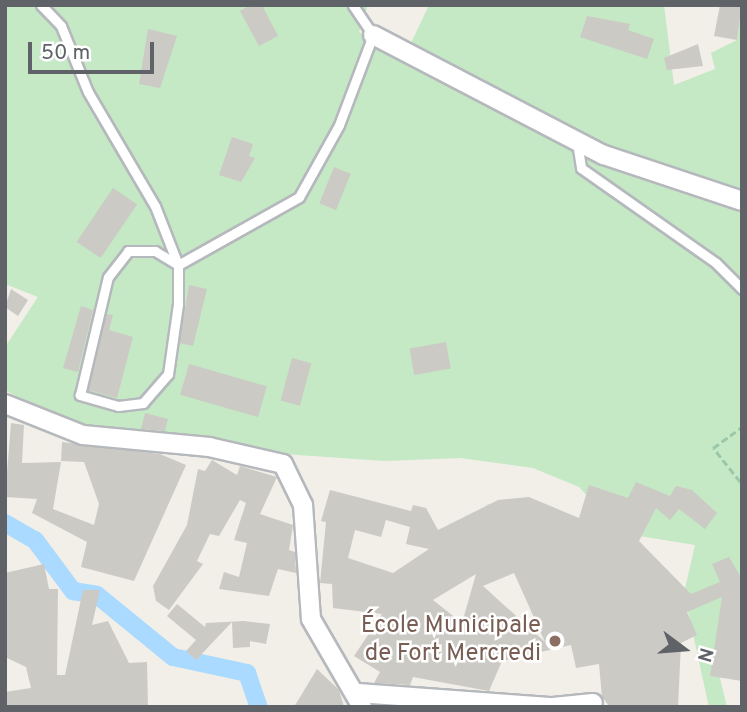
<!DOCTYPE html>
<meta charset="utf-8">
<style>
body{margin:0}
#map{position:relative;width:747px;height:712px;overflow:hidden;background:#f1efe8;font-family:Overpass,sans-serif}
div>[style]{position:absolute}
.green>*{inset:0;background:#c5e8c5}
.canal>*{height:18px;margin:-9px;padding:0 9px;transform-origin:9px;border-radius:9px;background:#aadaff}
.building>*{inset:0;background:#cccac5;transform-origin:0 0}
.path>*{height:2.5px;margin-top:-1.25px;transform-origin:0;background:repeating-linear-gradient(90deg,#9cc7a9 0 7px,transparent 0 10.5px)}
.roads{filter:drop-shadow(2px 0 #b5b8bc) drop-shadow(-2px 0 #b5b8bc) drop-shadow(0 2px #b5b8bc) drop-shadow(0 -2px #b5b8bc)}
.lane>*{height:9px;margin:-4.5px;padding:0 4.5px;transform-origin:4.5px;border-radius:4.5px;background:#fff}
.street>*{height:18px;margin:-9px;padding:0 9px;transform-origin:9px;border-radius:9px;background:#fff}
.dots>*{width:19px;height:19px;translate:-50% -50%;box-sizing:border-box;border:4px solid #fff;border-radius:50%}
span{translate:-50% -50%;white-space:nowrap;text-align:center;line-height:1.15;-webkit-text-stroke:5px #fff;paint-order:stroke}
.education-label{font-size:24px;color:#785e54}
.right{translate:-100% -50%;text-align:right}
.frame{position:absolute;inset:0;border:7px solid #5f6368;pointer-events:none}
.north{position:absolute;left:649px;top:614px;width:70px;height:70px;-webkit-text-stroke:5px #fff;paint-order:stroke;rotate:106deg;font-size:19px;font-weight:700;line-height:28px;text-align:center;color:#5f6368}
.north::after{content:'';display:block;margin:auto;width:24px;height:32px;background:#5f6368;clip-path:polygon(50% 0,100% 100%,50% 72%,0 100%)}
.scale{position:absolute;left:28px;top:42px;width:126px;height:32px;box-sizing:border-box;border:4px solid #5f6368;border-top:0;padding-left:9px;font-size:21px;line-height:24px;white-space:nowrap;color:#5f6368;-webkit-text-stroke:5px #fff;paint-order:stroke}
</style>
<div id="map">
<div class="green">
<i style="clip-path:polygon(5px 5px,368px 5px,359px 32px,403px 60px,429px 5px,664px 5px,674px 85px,715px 69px,711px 53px,737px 40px,742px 5px,742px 582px,719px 674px,727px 707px,709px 707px,684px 593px,695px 545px,621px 533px,579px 487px,533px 468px,460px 458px,385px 461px,269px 453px,230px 441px,176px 441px,62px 421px,5px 390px,5px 347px,38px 297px,5px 284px)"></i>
</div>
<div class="canal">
<i style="left:5px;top:523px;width:34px;rotate:30deg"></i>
<i style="left:35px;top:540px;width:64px;rotate:53.3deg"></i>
<i style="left:73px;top:591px;width:24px;rotate:9deg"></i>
<i style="left:97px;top:595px;width:98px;rotate:39.2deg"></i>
<i style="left:173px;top:657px;width:76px;rotate:12.2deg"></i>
<i style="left:247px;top:673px;width:36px;rotate:71deg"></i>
</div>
<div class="building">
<i style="clip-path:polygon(251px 5px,262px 5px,278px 36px,259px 46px,240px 11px)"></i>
<i style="clip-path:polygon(720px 5px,742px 5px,737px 40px,714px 36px)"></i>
<i style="clip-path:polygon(587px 16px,630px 24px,628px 30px,654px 39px,647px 59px,580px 37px)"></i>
<i style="clip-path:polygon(148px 29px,177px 36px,160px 88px,139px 84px)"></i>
<i style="clip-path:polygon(698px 44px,703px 66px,667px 70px,664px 58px)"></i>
<i style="clip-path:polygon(232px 137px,253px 144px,249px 156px,255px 158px,241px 182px,219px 175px)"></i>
<i style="left:334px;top:167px;width:18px;height:39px;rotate:22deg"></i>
<i style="left:113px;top:188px;width:29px;height:65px;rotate:34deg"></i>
<i style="clip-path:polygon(189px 285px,207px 289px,193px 346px,179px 343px)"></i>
<i style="clip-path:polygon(11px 289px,28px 300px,18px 316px,5px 307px)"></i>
<i style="clip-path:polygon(81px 306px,93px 310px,78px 372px,63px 368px)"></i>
<i style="clip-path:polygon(106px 314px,113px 315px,109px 330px,133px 337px,117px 398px,88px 390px)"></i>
<i style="left:446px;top:342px;width:27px;height:37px;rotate:80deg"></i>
<i style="left:292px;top:358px;width:20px;height:44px;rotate:15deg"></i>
<i style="left:189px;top:364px;width:81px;height:32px;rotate:16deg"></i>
<i style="clip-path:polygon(145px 413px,168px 419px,165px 431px,141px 429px)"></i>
<i style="clip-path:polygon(11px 423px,24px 425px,22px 463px,61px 462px,53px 509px,94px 525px,99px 504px,84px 462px,61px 461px,62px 442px,160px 454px,186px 465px,134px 581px,81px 567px,87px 542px,32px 513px,37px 499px,5px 497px)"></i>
<i style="clip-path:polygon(212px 460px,237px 475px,240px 466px,277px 477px,260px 514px,293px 525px,289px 550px,295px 552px,296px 573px,278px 569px,269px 596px,219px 589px,224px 572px,239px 577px,247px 543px,234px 540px,246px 503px,240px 500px,219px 536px,210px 534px,197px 561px,203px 564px,169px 610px,156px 601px,153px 586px,187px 525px,198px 469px,205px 471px)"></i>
<i style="clip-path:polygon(evenodd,636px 482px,670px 496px,676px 486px,692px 490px,717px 513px,705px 529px,679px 509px,670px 520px,656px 508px,639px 541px,691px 594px,720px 582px,712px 564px,729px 557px,742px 579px,742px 681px,710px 676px,722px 597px,687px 612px,697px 635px,681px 643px,678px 707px,610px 707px,602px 697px,599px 664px,576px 668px,571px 645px,502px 661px,489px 691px,413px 677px,410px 685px,374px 683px,380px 672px,354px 656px,382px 614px,333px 608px,332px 584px,320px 583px,326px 522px,321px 521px,330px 490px,411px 511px,413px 505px,426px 508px,438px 530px,498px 500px,529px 497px,579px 518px,589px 485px,628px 498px,636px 482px,386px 520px,410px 527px,406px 544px,429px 549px,393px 573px,348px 558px,355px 530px,381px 537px,386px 520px,636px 482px,514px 573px,545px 642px,483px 586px,514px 573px,636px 482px,476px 574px,462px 623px,433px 600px,476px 574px)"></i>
<i style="clip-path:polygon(44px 564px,49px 589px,58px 589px,57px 675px,65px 675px,83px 590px,100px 590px,92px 625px,108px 621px,129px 663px,147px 662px,148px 707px,5px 707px,5px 692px,31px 688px,26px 667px,5px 657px,5px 573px)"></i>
<i style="clip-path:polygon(177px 604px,205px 627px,206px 623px,244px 621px,270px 624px,266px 644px,250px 641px,250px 647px,233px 648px,232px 622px,196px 660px,186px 651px,196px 640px,167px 616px)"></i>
<i style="clip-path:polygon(317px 669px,339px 690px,344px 707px,294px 707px)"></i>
</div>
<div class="path">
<i style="left:740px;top:482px;width:43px;rotate:-128.5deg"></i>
<i style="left:713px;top:448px;width:36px;rotate:-36deg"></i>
</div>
<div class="roads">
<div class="lane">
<i style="left:41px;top:5px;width:29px;rotate:46deg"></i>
<i style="left:61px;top:26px;width:71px;rotate:67.8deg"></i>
<i style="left:88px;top:92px;width:132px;rotate:59.6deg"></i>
<i style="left:155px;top:206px;width:63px;rotate:68.7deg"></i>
<i style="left:178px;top:265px;width:139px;rotate:-29.3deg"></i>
<i style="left:299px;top:197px;width:82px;rotate:-60.9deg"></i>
<i style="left:339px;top:125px;width:96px;rotate:-69.3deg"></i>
<i style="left:373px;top:35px;width:36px;rotate:-124deg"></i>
<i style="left:577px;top:142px;width:26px;rotate:81deg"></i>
<i style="left:581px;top:168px;width:165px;rotate:35.1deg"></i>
<i style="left:716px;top:263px;width:37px;rotate:45deg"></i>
<i style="left:128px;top:251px;width:27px"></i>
<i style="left:155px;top:251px;width:27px;rotate:31deg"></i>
<i style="left:178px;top:265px;width:39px;rotate:90deg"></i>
<i style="left:178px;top:304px;width:71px;rotate:98.1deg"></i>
<i style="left:168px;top:374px;width:38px;rotate:131deg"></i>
<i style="left:143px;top:403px;width:25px;rotate:173deg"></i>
<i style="left:118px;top:406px;width:40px;rotate:-164deg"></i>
<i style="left:80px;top:395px;width:121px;rotate:-76.7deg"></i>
<i style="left:108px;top:277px;width:33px;rotate:-52deg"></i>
</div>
<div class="street">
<i style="left:373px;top:35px;width:260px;rotate:27.5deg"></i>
<i style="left:604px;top:155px;width:145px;rotate:18.4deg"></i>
<i style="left:5px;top:404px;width:84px;rotate:21.7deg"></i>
<i style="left:83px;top:435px;width:127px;rotate:5.4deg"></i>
<i style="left:209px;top:447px;width:76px;rotate:12.9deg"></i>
<i style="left:283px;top:464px;width:46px;rotate:64deg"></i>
<i style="left:303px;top:505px;width:114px;rotate:86deg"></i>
<i style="left:311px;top:619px;width:102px;rotate:59.9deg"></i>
<i style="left:358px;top:693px;width:192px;rotate:4.2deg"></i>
<i style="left:553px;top:707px;width:40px;rotate:-5.7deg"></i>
</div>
</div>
<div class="dots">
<i style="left:555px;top:641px;background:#8d6e63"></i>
</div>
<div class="education-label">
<span class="right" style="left:541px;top:641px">École Municipale<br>de Fort Mercredi</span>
</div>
<div class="frame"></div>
<div class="north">N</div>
<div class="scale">50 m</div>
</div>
